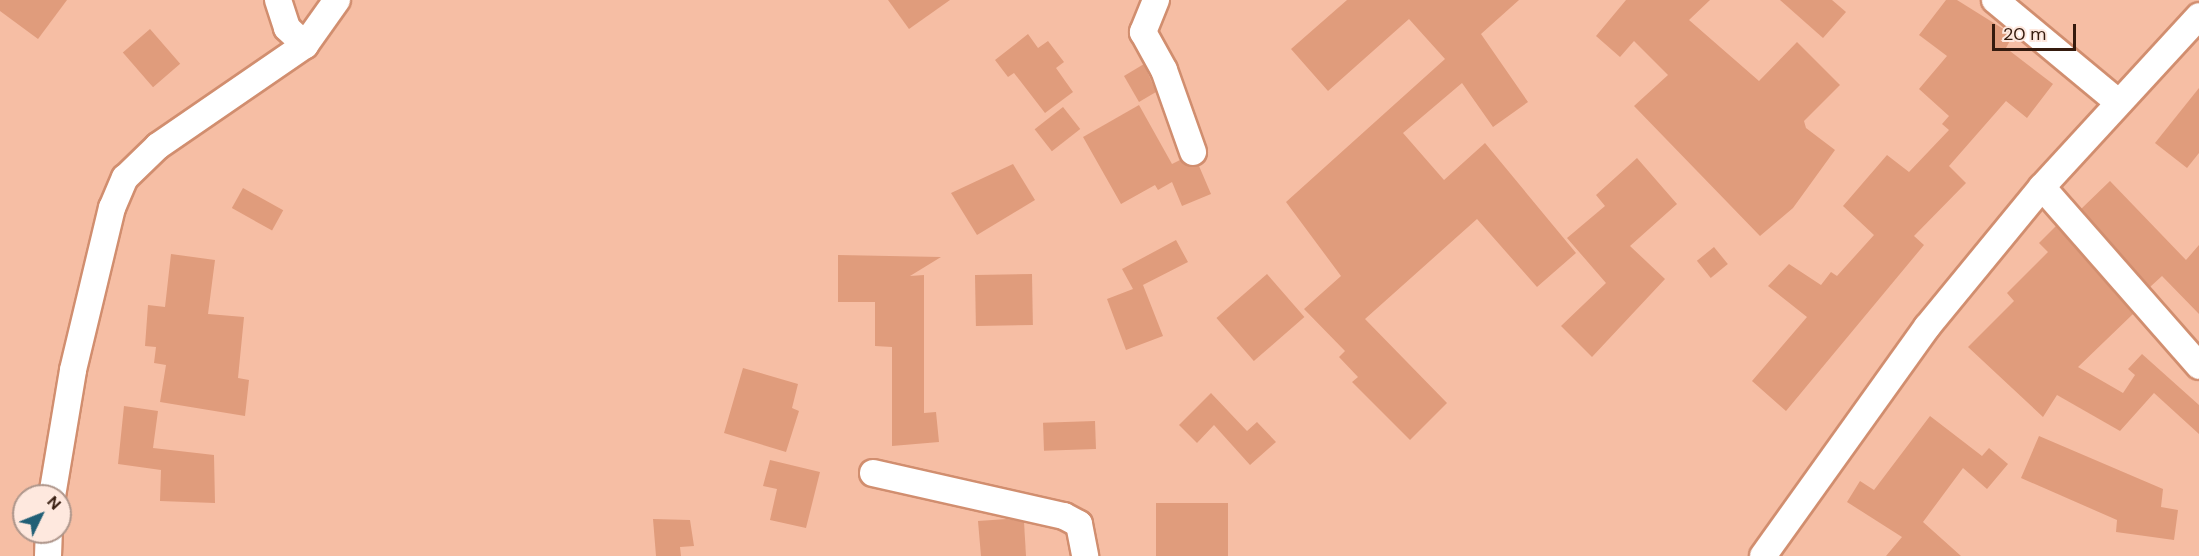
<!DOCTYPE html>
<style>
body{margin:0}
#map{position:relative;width:2199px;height:556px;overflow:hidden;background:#f6bea4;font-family:"DM Sans",sans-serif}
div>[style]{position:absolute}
.building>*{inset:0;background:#e09c7c;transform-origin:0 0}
.roads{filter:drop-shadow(2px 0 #d18e6f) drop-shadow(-2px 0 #d18e6f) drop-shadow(0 2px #d18e6f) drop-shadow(0 -2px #d18e6f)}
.street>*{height:26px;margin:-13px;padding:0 13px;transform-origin:13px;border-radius:13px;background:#fff}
span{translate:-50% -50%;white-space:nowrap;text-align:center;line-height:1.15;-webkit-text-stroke:5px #fee8de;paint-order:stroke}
.north{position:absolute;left:12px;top:484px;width:60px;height:60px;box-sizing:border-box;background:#fee8de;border:2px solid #ae968b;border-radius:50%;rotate:47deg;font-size:16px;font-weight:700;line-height:24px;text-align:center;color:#351b0e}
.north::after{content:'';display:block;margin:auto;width:21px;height:27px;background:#215f76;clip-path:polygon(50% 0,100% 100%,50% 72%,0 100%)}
.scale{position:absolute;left:1992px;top:24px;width:84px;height:27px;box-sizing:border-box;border:3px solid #351b0e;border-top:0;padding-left:8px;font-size:18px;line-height:21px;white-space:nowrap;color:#351b0e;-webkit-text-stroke:4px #fee8de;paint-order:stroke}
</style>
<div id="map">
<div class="building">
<i style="clip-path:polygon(0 0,67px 0,38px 39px,0 11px)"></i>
<i style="clip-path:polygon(888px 0,950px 0,909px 29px)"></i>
<i style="clip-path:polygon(1347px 0,1519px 0,1481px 34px,1528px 102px,1493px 127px,1462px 83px,1403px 133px,1444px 180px,1485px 143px,1576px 253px,1537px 287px,1477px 219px,1365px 319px,1447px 403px,1410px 440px,1352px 382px,1358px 377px,1339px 357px,1345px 351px,1304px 309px,1341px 276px,1286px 202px,1445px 59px,1409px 19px,1328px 91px,1291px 49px)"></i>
<i style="clip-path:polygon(1626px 0,1710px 0,1689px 20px,1759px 81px,1797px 42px,1840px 85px,1804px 121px,1806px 128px,1835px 150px,1793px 208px,1760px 236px,1634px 106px,1668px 75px,1634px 41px,1620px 57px,1596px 36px)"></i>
<i style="clip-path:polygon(1780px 0,1832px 0,1846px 12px,1823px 38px)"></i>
<i style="clip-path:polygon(1946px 0,1957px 0,2013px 35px,2006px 48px,2053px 84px,2027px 118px,2006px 101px,1949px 166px,1966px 183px,1914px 236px,1924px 245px,1786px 411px,1752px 381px,1807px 317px,1768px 286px,1789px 264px,1821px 285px,1831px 272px,1837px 276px,1874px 235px,1843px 206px,1887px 155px,1909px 172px,1949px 130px,1942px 124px,1949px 116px,1919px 89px,1947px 56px,1919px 35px)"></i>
<i style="left:150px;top:29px;width:46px;height:36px;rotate:49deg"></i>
<i style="clip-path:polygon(1028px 34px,1038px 48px,1048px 41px,1064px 62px,1056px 68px,1073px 92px,1045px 113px,1014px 73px,1008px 77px,995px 60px)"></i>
<i style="clip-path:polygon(1144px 64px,1156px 92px,1139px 102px,1124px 76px)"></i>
<i style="clip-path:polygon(2199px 88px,2199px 153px,2187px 168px,2155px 143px)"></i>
<i style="clip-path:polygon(1139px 105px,1172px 164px,1180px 160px,1199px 166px,1211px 194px,1182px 206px,1172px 182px,1158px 190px,1155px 185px,1121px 204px,1083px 137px)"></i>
<i style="left:1063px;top:107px;width:28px;height:36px;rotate:52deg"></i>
<i style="clip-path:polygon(1637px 158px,1677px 204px,1630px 246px,1665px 279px,1592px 357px,1561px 326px,1606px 283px,1567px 238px,1605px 206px,1596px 195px)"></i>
<i style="clip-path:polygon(1013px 164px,1035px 200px,977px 235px,951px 193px)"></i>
<i style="clip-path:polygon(2110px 181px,2186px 260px,2199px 245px,2199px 314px,2162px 276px,2150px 287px,2081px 209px)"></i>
<i style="left:243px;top:188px;width:46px;height:23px;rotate:29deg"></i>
<i style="clip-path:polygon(2056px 226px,2133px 314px,2078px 367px,2123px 393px,2135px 375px,2128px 369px,2142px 354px,2199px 405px,2199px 434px,2154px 393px,2120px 431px,2057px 395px,2043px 417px,1968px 347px,2014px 301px,2007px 293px,2048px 252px,2039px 243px)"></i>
<i style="clip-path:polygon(1176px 240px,1188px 262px,1139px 287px,1143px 285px,1163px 336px,1126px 350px,1107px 299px,1133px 289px,1122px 269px)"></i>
<i style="left:1714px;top:247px;width:22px;height:22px;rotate:51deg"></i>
<i style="clip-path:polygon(171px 254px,215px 260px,208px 314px,244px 317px,238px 378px,249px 380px,245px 416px,160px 402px,166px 365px,154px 363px,156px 347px,145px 346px,148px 305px,165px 307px)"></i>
<i style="clip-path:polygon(838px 255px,941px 257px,910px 276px,924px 275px,924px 413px,936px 412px,939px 442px,892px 446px,892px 347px,875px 346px,875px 302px,838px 302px)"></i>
<i style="left:1032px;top:274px;width:51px;height:57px;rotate:89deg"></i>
<i style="left:1267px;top:274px;width:57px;height:67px;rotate:49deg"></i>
<i style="clip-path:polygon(743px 368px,798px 384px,792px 408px,799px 411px,786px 452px,724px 433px)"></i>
<i style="clip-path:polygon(1211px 393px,1247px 431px,1257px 422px,1276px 442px,1250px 465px,1214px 425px,1197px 443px,1179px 425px)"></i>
<i style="clip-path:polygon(124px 406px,158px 411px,153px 448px,214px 455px,215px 503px,160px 501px,161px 470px,118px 464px)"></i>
<i style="clip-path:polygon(1930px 416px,1982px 456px,1989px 448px,2008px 464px,1987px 489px,1963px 468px,1923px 522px,1961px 556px,1886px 556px,1902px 537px,1847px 502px,1860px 481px,1874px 490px)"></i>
<i style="left:1095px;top:421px;width:28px;height:52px;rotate:88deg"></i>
<i style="clip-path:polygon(2039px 436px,2163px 489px,2161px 507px,2178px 510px,2174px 540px,2116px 532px,2117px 520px,2021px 478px)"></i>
<i style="clip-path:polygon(770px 460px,820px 472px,806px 528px,770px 520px,777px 489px,763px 486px)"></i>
<i style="left:1156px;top:503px;width:72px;height:53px"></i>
<i style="clip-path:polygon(653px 519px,690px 520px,694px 546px,680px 547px,681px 556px,656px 556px)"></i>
<i style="clip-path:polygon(1007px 519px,1024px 522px,1026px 556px,981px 556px,978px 521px)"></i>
</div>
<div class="roads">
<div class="street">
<i style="left:278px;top:0;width:29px;rotate:72deg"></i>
<i style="left:287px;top:28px;width:25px;rotate:43deg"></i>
<i style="left:1156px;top:0;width:35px;rotate:112deg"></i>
<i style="left:1143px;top:32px;width:43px;rotate:61.1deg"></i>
<i style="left:1164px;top:70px;width:87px;rotate:70.5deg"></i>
<i style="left:1995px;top:0;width:160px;rotate:39.7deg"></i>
<i style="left:2042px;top:187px;width:238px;rotate:48.7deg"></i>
<i style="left:873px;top:473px;width:196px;rotate:12.7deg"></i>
<i style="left:1064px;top:516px;width:17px;rotate:28deg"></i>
<i style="left:1079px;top:524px;width:33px;rotate:79deg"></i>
<i style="left:52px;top:496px;width:128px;rotate:-80.5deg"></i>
<i style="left:73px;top:370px;width:167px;rotate:-76.5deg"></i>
<i style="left:112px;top:208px;width:33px;rotate:-67deg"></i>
<i style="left:125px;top:178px;width:46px;rotate:-44.1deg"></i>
<i style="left:158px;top:146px;width:178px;rotate:-34.5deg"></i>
<i style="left:305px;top:45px;width:55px;rotate:-54.6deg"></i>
<i style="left:48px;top:556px;width:24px;rotate:-88deg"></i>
<i style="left:1763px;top:556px;width:282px;rotate:-54.4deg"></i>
<i style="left:1927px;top:327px;width:181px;rotate:-50.6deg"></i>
<i style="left:2042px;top:187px;width:232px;rotate:-47.4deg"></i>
</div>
</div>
<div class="north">N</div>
<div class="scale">20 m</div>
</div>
